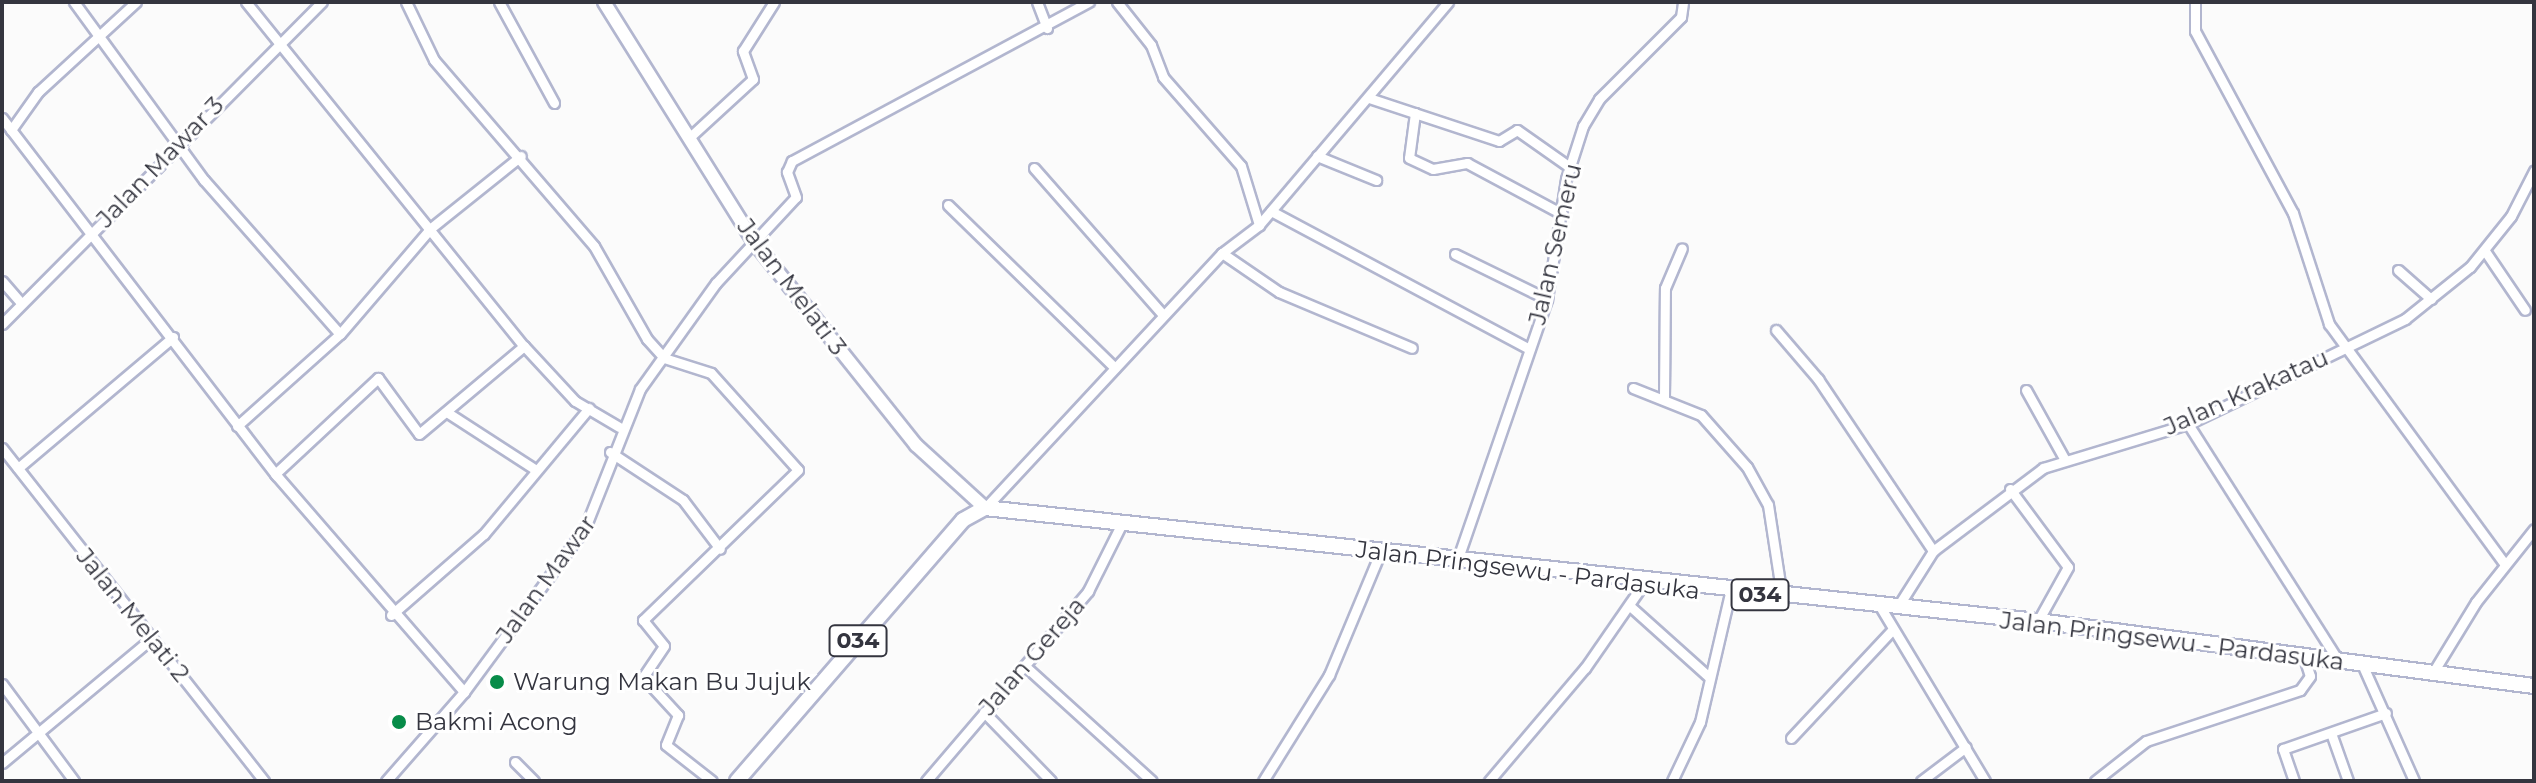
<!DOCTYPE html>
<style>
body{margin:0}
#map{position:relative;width:2536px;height:783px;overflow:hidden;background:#fbfbfb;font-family:Montserrat,sans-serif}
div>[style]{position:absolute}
.roads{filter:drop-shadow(2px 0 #b2b6cf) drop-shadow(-2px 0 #b2b6cf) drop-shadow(0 2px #b2b6cf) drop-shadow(0 -2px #b2b6cf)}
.minor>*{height:9px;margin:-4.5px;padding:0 4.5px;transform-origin:4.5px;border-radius:4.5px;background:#fff}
.tertiary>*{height:12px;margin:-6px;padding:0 6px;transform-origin:6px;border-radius:6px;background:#fff}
.primary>*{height:14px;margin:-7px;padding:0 7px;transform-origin:7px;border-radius:7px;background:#fff}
.dots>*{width:22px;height:22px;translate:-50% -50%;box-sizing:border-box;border:4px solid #fff;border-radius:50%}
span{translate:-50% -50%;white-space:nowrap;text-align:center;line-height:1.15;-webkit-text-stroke:6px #fff;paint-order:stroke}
.shield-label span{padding:2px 6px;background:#fff;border:2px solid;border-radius:6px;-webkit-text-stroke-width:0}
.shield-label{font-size:22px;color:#34353f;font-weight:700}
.street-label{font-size:24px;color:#34353f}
.poi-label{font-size:24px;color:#34353f}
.left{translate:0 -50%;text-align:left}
.frame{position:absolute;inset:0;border:4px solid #34353f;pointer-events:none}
</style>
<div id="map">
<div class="roads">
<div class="minor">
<i style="left:74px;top:2px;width:220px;rotate:53.9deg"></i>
<i style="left:204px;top:180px;width:205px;rotate:48.6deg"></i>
<i style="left:246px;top:2px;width:442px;rotate:51.1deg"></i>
<i style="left:524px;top:346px;width:75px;rotate:47.2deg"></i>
<i style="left:575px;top:401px;width:51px;rotate:30.6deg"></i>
<i style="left:406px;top:2px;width:64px;rotate:64.2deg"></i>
<i style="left:434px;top:60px;width:245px;rotate:49.3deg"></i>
<i style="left:594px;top:246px;width:107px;rotate:60.3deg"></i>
<i style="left:647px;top:339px;width:25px;rotate:48deg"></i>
<i style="left:664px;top:358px;width:49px;rotate:17.7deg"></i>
<i style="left:711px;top:373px;width:130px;rotate:48.1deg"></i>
<i style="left:798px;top:470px;width:216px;rotate:135.9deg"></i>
<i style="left:643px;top:620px;width:33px;rotate:51deg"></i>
<i style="left:664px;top:646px;width:37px;rotate:124deg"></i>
<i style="left:643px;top:677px;width:52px;rotate:47.4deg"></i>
<i style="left:678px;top:715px;width:32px;rotate:112deg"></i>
<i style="left:666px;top:745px;width:58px;rotate:38deg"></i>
<i style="left:499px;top:2px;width:115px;rotate:61.4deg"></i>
<i style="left:1037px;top:2px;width:28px;rotate:69deg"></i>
<i style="left:1117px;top:2px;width:55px;rotate:51.7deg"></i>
<i style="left:1151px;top:45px;width:34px;rotate:69deg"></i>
<i style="left:1163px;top:77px;width:118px;rotate:48.8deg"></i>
<i style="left:1241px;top:166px;width:62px;rotate:73deg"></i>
<i style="left:2195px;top:2px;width:29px;rotate:90deg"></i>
<i style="left:2195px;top:31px;width:207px;rotate:61.7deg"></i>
<i style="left:2293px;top:213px;width:117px;rotate:72deg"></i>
<i style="left:2329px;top:324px;width:296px;rotate:53.8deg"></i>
<i style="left:1369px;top:98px;width:137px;rotate:18.3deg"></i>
<i style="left:1499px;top:141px;width:21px;rotate:-31deg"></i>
<i style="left:1517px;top:130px;width:66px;rotate:35.1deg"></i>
<i style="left:1415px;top:113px;width:45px;rotate:97.6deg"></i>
<i style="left:1409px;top:158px;width:26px;rotate:25deg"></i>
<i style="left:1433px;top:169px;width:35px;rotate:-10deg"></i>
<i style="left:1467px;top:163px;width:108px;rotate:28.2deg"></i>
<i style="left:2px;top:118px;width:451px;rotate:52.5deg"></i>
<i style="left:277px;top:476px;width:286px;rotate:49.1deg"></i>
<i style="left:11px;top:130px;width:47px;rotate:-54.6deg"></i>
<i style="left:38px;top:92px;width:133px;rotate:-42.6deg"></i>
<i style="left:691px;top:136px;width:84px;rotate:-42.6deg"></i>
<i style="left:753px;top:79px;width:30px;rotate:-110deg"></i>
<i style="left:743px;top:51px;width:58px;rotate:-57.7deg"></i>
<i style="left:1317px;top:156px;width:64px;rotate:22.1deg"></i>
<i style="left:1034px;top:168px;width:196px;rotate:48.7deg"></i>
<i style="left:948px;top:205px;width:233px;rotate:44.3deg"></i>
<i style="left:1271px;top:211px;width:293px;rotate:28.1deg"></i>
<i style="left:2485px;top:251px;width:71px;rotate:55.9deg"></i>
<i style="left:1222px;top:253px;width:69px;rotate:34.4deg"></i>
<i style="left:1279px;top:292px;width:144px;rotate:22.8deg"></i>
<i style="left:1455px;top:254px;width:102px;rotate:26.1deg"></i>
<i style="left:2398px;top:270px;width:44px;rotate:41.3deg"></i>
<i style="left:2px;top:281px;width:29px;rotate:49deg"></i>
<i style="left:2px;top:324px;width:454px;rotate:-45.2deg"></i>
<i style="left:1776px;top:330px;width:65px;rotate:49.4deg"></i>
<i style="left:1818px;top:379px;width:207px;rotate:56.2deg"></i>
<i style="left:1633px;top:388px;width:73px;rotate:21.7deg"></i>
<i style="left:1701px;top:415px;width:69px;rotate:48.5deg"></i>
<i style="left:1747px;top:467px;width:43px;rotate:61.1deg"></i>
<i style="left:1768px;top:505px;width:93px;rotate:81.3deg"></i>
<i style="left:2026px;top:390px;width:80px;rotate:60.9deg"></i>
<i style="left:1664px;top:397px;width:109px;rotate:-89.5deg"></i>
<i style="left:1665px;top:288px;width:43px;rotate:-67deg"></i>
<i style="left:448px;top:413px;width:105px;rotate:32.9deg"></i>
<i style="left:2188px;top:424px;width:280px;rotate:57.6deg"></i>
<i style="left:237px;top:426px;width:138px;rotate:-41.8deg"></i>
<i style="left:340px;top:334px;width:140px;rotate:-49.4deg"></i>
<i style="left:431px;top:228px;width:115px;rotate:-38.7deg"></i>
<i style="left:2px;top:448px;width:424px;rotate:51.8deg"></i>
<i style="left:610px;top:452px;width:87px;rotate:33.3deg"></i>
<i style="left:683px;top:500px;width:61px;rotate:52.9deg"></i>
<i style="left:18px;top:468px;width:203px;rotate:-40.2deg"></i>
<i style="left:275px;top:474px;width:141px;rotate:-43deg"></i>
<i style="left:378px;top:378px;width:69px;rotate:53.8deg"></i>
<i style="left:419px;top:434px;width:137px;rotate:-40deg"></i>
<i style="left:2010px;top:489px;width:97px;rotate:53.4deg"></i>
<i style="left:2068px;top:567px;width:62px;rotate:119.1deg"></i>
<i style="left:985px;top:508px;width:348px;rotate:-47.1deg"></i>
<i style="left:1222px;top:253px;width:46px;rotate:-37.1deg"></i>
<i style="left:1259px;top:225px;width:292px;rotate:-49.7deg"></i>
<i style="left:1457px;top:561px;width:277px;rotate:-71deg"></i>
<i style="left:1547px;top:299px;width:121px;rotate:-81deg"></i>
<i style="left:1566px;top:179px;width:56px;rotate:-72.2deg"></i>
<i style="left:1583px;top:126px;width:31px;rotate:-59deg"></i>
<i style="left:1599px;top:99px;width:116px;rotate:-45deg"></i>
<i style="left:1681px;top:17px;width:15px;rotate:-82deg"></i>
<i style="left:1631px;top:607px;width:105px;rotate:41.9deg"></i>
<i style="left:1881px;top:608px;width:202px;rotate:59deg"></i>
<i style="left:1897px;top:608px;width:67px;rotate:-57.7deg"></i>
<i style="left:1933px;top:551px;width:138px;rotate:-37deg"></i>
<i style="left:2043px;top:468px;width:152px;rotate:-16.9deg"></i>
<i style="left:2188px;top:424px;width:241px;rotate:-25.8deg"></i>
<i style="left:2405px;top:319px;width:83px;rotate:-38.7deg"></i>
<i style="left:2470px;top:267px;width:65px;rotate:-51.2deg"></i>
<i style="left:2511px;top:216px;width:51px;rotate:-62.9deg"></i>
<i style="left:391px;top:615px;width:123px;rotate:-41.1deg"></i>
<i style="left:484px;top:534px;width:164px;rotate:-50.2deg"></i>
<i style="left:2362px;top:664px;width:128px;rotate:66deg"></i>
<i style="left:1025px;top:666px;width:171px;rotate:42.2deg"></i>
<i style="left:2432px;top:674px;width:84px;rotate:-58.6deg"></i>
<i style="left:2476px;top:602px;width:93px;rotate:-51.5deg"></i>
<i style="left:2px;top:684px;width:121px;rotate:53.4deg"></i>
<i style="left:984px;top:712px;width:96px;rotate:45.8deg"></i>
<i style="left:2331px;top:733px;width:51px;rotate:70.5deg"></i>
<i style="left:1791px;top:738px;width:149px;rotate:-46.9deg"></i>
<i style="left:515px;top:762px;width:27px;rotate:45deg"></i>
<i style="left:2px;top:763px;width:195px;rotate:-39.8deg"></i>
<i style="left:386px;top:781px;width:118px;rotate:-48.8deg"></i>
<i style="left:464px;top:692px;width:204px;rotate:-53.6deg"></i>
<i style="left:585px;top:528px;width:149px;rotate:-68.4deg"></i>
<i style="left:640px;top:389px;width:130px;rotate:-54.4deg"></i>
<i style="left:716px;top:283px;width:117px;rotate:-47.1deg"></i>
<i style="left:796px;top:197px;width:27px;rotate:-110deg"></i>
<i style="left:787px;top:172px;width:12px;rotate:-66deg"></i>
<i style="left:792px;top:161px;width:337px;rotate:-28.2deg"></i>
<i style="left:926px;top:781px;width:250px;rotate:-49.5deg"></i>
<i style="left:1088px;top:591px;width:78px;rotate:-63.4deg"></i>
<i style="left:1263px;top:781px;width:125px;rotate:-58.1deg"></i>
<i style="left:1329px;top:675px;width:132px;rotate:-67.3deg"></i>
<i style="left:1489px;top:781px;width:148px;rotate:-49.7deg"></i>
<i style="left:1585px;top:668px;width:107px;rotate:-55.3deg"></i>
<i style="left:1672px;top:781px;width:65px;rotate:-64.6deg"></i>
<i style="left:1700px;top:722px;width:132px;rotate:-76.9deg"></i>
<i style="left:1921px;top:781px;width:56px;rotate:-37.1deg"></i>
<i style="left:2095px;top:781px;width:65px;rotate:-38.1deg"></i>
<i style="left:2146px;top:741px;width:162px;rotate:-18.3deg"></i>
<i style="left:2300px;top:690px;width:17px;rotate:-54deg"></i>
<i style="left:2310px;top:676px;width:22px;rotate:-108deg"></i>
<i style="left:2294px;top:781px;width:34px;rotate:-109deg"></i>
<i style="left:2283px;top:749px;width:109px;rotate:-19.3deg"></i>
</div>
<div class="tertiary">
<i style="left:604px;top:2px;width:283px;rotate:58deg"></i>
<i style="left:754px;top:242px;width:260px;rotate:51.4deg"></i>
<i style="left:916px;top:445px;width:93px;rotate:42.4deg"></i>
</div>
<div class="primary">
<i style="left:737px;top:781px;width:345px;rotate:-49.1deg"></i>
<i style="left:963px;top:520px;width:25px;rotate:-29deg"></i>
<i style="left:985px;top:508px;width:1059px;rotate:6.13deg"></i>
<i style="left:2038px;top:621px;width:500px;rotate:7.47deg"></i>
</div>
</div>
<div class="dots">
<i style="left:497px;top:682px;background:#088c49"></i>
<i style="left:399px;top:722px;background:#088c49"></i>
</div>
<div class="shield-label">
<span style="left:1760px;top:595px">034</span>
<span style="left:858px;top:641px">034</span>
</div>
<div class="street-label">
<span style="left:160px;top:162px;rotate:-46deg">Jalan Mawar 3</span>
<span style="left:1555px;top:244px;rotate:-77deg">Jalan Semeru</span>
<span style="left:792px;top:287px;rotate:53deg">Jalan Melati 3</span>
<span style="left:2246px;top:392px;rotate:-24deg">Jalan Krakatau</span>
<span style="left:1528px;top:570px;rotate:7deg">Jalan Pringsewu - Pardasuka</span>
<span style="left:546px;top:579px;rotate:-54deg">Jalan Mawar</span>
<span style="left:133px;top:615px;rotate:51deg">Jalan Melati 2</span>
<span style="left:2172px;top:641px;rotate:7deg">Jalan Pringsewu - Pardasuka</span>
<span style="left:1032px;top:656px;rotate:-49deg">Jalan Gereja</span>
</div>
<div class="poi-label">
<span class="left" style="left:513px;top:682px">Warung Makan Bu Jujuk</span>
<span class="left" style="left:415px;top:722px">Bakmi Acong</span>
</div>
<div class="frame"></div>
</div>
